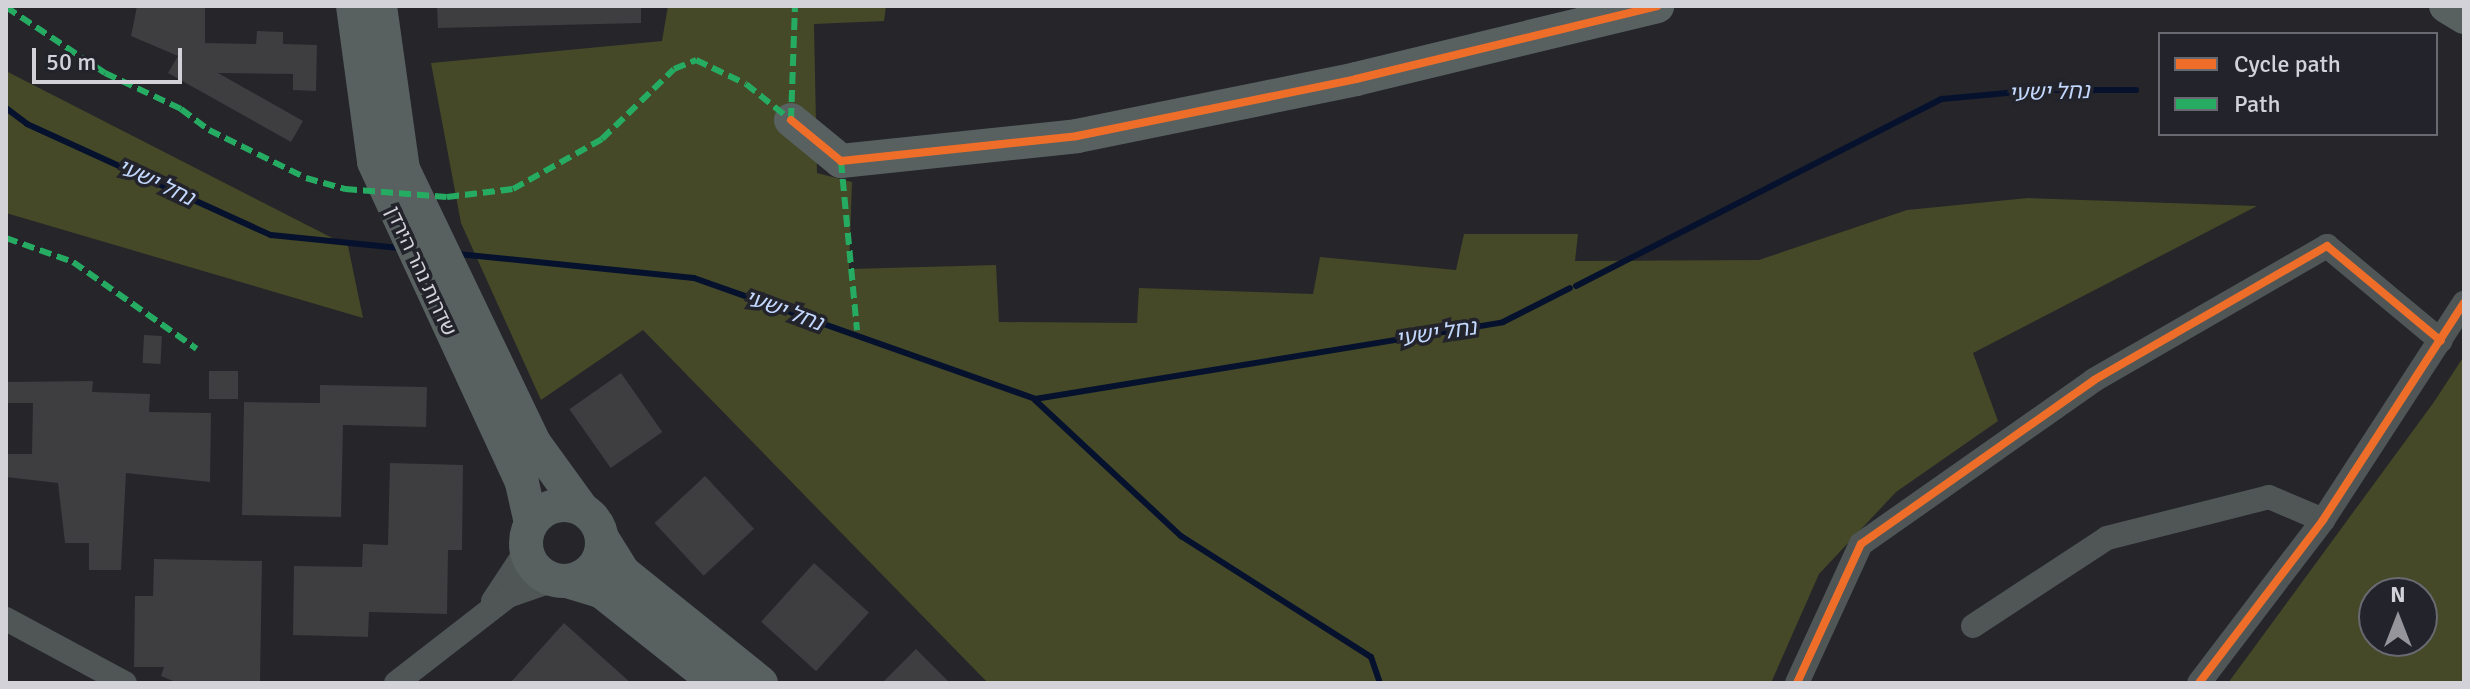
<!DOCTYPE html>
<meta charset="utf-8">
<style>
body{margin:0}
#map{position:relative;width:2470px;height:689px;overflow:hidden;background:#25252a;font-family:Signika,"Noto Sans Hebrew",sans-serif}
div>[style]{position:absolute}
.green>*{inset:0;background:#454927}
.stream>*{height:6px;margin:-3px;padding:0 3px;transform-origin:3px;border-radius:3px;background:#06122d}
.building>*{inset:0;background:#3e3d40;transform-origin:0 0}
.street>*{height:24px;margin:-12px;padding:0 12px;transform-origin:12px;border-radius:12px;background:#4f5655}
.secondary>*{height:34px;margin:-17px;padding:0 17px;transform-origin:17px;border-radius:17px;background:#586160}
.secondary>.ring{margin:-17px;padding:0;box-sizing:content-box;background:none;border:34px solid #586160;border-radius:50%}
.quiet>*{height:6px;margin-top:-3px;transform-origin:0;background:repeating-linear-gradient(90deg,#26ab63 0 12px,transparent 0 18px)}
.cycleway>*{height:8px;margin:-4px;padding:0 4px;transform-origin:4px;border-radius:4px;background:#ee6e29}
span{translate:-50% -50%;white-space:nowrap;text-align:center;line-height:1.15;-webkit-text-stroke:7px #23232c;paint-order:stroke}
.street-label{font-size:20px;color:#d2d2d8}
.water-label{font-size:22px;color:#c3d8fd;font-style:italic}
.frame{position:absolute;inset:0;border:8px solid #d2d2d8;pointer-events:none}
.legend{position:absolute;left:2158px;top:32px;width:280px;height:104px;box-sizing:border-box;background:#23232c;border:2px solid #696971;margin:0;padding:10px 14px;list-style:none;font-size:24px;color:#d2d2d8}
.legend li{display:flex;align-items:center;gap:16px;height:40px}
.legend b{width:40px;border:2px solid #696971}
.north{position:absolute;left:2358px;top:577px;width:80px;height:80px;box-sizing:border-box;background:#23232c;border:2px solid #696971;border-radius:50%;rotate:0deg;font-size:22px;font-weight:700;line-height:32px;text-align:center;color:#d2d2d8}
.north::after{content:'';display:block;margin:auto;width:28px;height:36px;background:#95959b;clip-path:polygon(50% 0,100% 100%,50% 72%,0 100%)}
.scale{position:absolute;left:32px;top:48px;width:150px;height:36px;box-sizing:border-box;border:4px solid #d2d2d8;border-top:0;padding-left:10px;font-size:24px;line-height:28px;white-space:nowrap;color:#d2d2d8;-webkit-text-stroke:6px #23232c;paint-order:stroke}
</style>
<div id="map">
<div class="green">
<i style="clip-path:polygon(668px 6px,886px 6px,884px 21px,814px 24px,817px 173px,852px 182px,849px 269px,996px 265px,999px 322px,1137px 323px,1139px 288px,1313px 294px,1320px 257px,1456px 270px,1464px 234px,1578px 234px,1575px 261px,1759px 260px,1907px 210px,2028px 198px,2257px 206px,1973px 353px,1998px 421px,1896px 492px,1819px 574px,1771px 683px,988px 683px,643px 330px,541px 400px,461px 223px,431px 63px,662px 41px)"></i>
<i style="clip-path:polygon(6px 71px,348px 246px,363px 318px,6px 213px)"></i>
<i style="clip-path:polygon(evenodd,2464px 356px,2464px 683px,2228px 683px,2434px 402px,2464px 356px,2374px 593px,2422px 593px,2422px 641px,2374px 641px,2374px 593px)"></i>
</div>
<div class="stream">
<i style="left:6px;top:108px;width:26px;rotate:37deg"></i>
<i style="left:27px;top:124px;width:268px;rotate:24.5deg"></i>
<i style="left:271px;top:235px;width:129px;rotate:5.8deg"></i>
<i style="left:458px;top:254px;width:237px;rotate:5.8deg"></i>
<i style="left:694px;top:278px;width:362px;rotate:19.5deg"></i>
<i style="left:1035px;top:399px;width:474px;rotate:-9.3deg"></i>
<i style="left:1503px;top:322px;width:75px;rotate:-26.9deg"></i>
<i style="left:1576px;top:286px;width:411px;rotate:-27.1deg"></i>
<i style="left:1942px;top:99px;width:97px;rotate:-5.3deg"></i>
<i style="left:2039px;top:90px;width:97px"></i>
<i style="left:1035px;top:400px;width:200px;rotate:43deg"></i>
<i style="left:1181px;top:536px;width:225px;rotate:32.5deg"></i>
<i style="left:1371px;top:657px;width:28px;rotate:71deg"></i>
</div>
<div class="building">
<i style="clip-path:polygon(137px 6px,205px 6px,205px 43px,256px 44px,257px 31px,283px 32px,283px 44px,317px 45px,316px 91px,293px 90px,293px 74px,218px 73px,303px 121px,291px 142px,168px 73px,178px 56px,131px 36px)"></i>
<i style="clip-path:polygon(437px 6px,641px 6px,641px 23px,438px 28px)"></i>
<i style="left:144px;top:335px;width:18px;height:28px;rotate:3deg"></i>
<i style="left:209px;top:371px;width:29px;height:28px"></i>
<i style="left:621px;top:373px;width:72px;height:63px;rotate:55deg"></i>
<i style="clip-path:polygon(93px 381px,92px 392px,150px 394px,149px 412px,211px 413px,210px 482px,126px 473px,121px 570px,89px 570px,89px 543px,65px 543px,58px 483px,6px 477px,6px 454px,32px 454px,33px 403px,6px 403px,6px 382px)"></i>
<i style="clip-path:polygon(320px 385px,427px 387px,426px 427px,343px 425px,341px 517px,242px 515px,244px 402px,320px 403px)"></i>
<i style="clip-path:polygon(390px 463px,463px 465px,462px 550px,448px 550px,447px 614px,369px 612px,368px 637px,293px 635px,294px 566px,362px 567px,363px 544px,388px 545px)"></i>
<i style="left:705px;top:476px;width:72px;height:69px;rotate:47deg"></i>
<i style="clip-path:polygon(154px 559px,262px 561px,260px 683px,178px 683px,161px 676px,164px 667px,134px 667px,135px 596px,153px 596px)"></i>
<i style="left:814px;top:563px;width:74px;height:79px;rotate:42deg"></i>
<i style="clip-path:polygon(564px 623px,603px 658px,631px 683px,510px 683px)"></i>
<i style="clip-path:polygon(916px 649px,950px 683px,882px 683px)"></i>
</div>
<div class="street">
<i style="left:493px;top:601px;width:60px;rotate:-56.6deg"></i>
<i style="left:6px;top:619px;width:135px;rotate:28.3deg"></i>
<i style="left:1973px;top:626px;width:160px;rotate:-33.3deg"></i>
<i style="left:2107px;top:538px;width:167px;rotate:-14.2deg"></i>
<i style="left:2269px;top:497px;width:59px;rotate:23.1deg"></i>
<i style="left:396px;top:683px;width:142px;rotate:-37.8deg"></i>
<i style="left:508px;top:596px;width:49px;rotate:-19.2deg"></i>
<i style="left:1797px;top:683px;width:153px;rotate:-65.3deg"></i>
<i style="left:1861px;top:544px;width:285px;rotate:-35.1deg"></i>
<i style="left:2094px;top:380px;width:269px;rotate:-29.9deg"></i>
<i style="left:2327px;top:246px;width:148px;rotate:39.8deg"></i>
<i style="left:2199px;top:683px;width:205px;rotate:-52.7deg"></i>
<i style="left:2323px;top:520px;width:259px;rotate:-57deg"></i>
</div>
<div class="secondary">
<i style="left:353px;top:6px;width:157px;rotate:82.3deg"></i>
<i style="left:374px;top:162px;width:353px;rotate:65.2deg"></i>
<i style="left:522px;top:483px;width:41px;rotate:77.3deg"></i>
<i style="left:380px;top:6px;width:165px;rotate:82deg"></i>
<i style="left:403px;top:169px;width:305px;rotate:64.4deg"></i>
<i style="left:535px;top:444px;width:80px;rotate:54.1deg"></i>
<i style="left:2446px;top:6px;width:21px;rotate:31deg"></i>
<i style="left:791px;top:120px;width:65px;rotate:39.4deg"></i>
<i style="left:841px;top:161px;width:237px;rotate:-6deg"></i>
<i style="left:1077px;top:136px;width:285px;rotate:-11.5deg"></i>
<i style="left:1356px;top:79px;width:310px;rotate:-13.6deg"></i>
<i class="ring" style="left:526px;top:505px;width:42px;height:42px"></i>
<i style="left:602px;top:538px;width:40px;rotate:58deg"></i>
<i style="left:623px;top:572px;width:177px;rotate:38.8deg"></i>
<i style="left:567px;top:581px;width:37px;rotate:17deg"></i>
<i style="left:602px;top:592px;width:147px;rotate:38.4deg"></i>
</div>
<div class="quiet">
<i style="left:6px;top:7px;width:119px;rotate:33.7deg"></i>
<i style="left:105px;top:73px;width:84px;rotate:25.3deg"></i>
<i style="left:181px;top:109px;width:35px;rotate:37deg"></i>
<i style="left:209px;top:130px;width:108px;rotate:26.3deg"></i>
<i style="left:306px;top:178px;width:41px;rotate:15.8deg"></i>
<i style="left:345px;top:189px;width:102px;rotate:4.5deg"></i>
<i style="left:447px;top:197px;width:66px;rotate:-6.9deg"></i>
<i style="left:513px;top:189px;width:102px;rotate:-29.3deg"></i>
<i style="left:602px;top:139px;width:100px;rotate:-44.2deg"></i>
<i style="left:674px;top:69px;width:24px;rotate:-22deg"></i>
<i style="left:696px;top:60px;width:55px;rotate:25.6deg"></i>
<i style="left:746px;top:84px;width:58px;rotate:38.7deg"></i>
<i style="left:791px;top:120px;width:114px;rotate:-88deg"></i>
<i style="left:841px;top:161px;width:170px;rotate:84.6deg"></i>
<i style="left:6px;top:238px;width:71px;rotate:19.7deg"></i>
<i style="left:73px;top:262px;width:151px;rotate:35.1deg"></i>
</div>
<div class="cycleway">
<i style="left:791px;top:120px;width:65px;rotate:39.4deg"></i>
<i style="left:841px;top:161px;width:237px;rotate:-6deg"></i>
<i style="left:1077px;top:136px;width:285px;rotate:-11.5deg"></i>
<i style="left:1356px;top:79px;width:310px;rotate:-13.6deg"></i>
<i style="left:1797px;top:683px;width:153px;rotate:-65.3deg"></i>
<i style="left:1861px;top:544px;width:285px;rotate:-35.1deg"></i>
<i style="left:2094px;top:380px;width:269px;rotate:-29.9deg"></i>
<i style="left:2327px;top:246px;width:148px;rotate:39.8deg"></i>
<i style="left:2199px;top:683px;width:205px;rotate:-52.7deg"></i>
<i style="left:2323px;top:520px;width:259px;rotate:-57deg"></i>
</div>
<div class="street-label">
<span style="left:421px;top:271px;rotate:65deg">שדרות נהר הירדן</span>
</div>
<div class="water-label">
<span style="left:2049px;top:92px;rotate:-2deg">נחל ישעי</span>
<span style="left:156px;top:182px;rotate:25deg">נחל ישעי</span>
<span style="left:784px;top:310px;rotate:20deg">נחל ישעי</span>
<span style="left:1436px;top:333px;rotate:-9deg">נחל ישעי</span>
</div>
<div class="frame"></div>
<ul class="legend">
<li><b style="height:10px;background:#ee6e29"></b>Cycle path</li>
<li><b style="height:10px;background:#26ab63"></b>Path</li>
</ul>
<div class="north">N</div>
<div class="scale">50 m</div>
</div>
